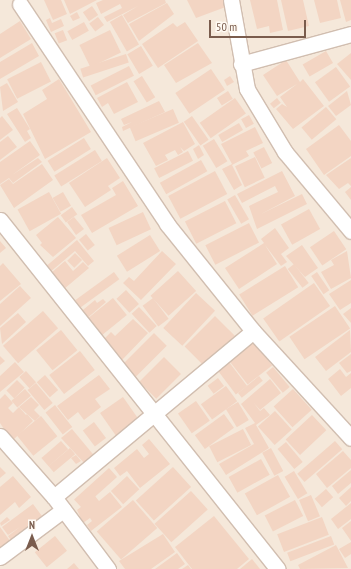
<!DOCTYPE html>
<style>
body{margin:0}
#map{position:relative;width:351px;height:569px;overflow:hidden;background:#fdf6ec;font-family:"PT Sans Narrow",sans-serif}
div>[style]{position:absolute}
.residential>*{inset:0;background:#f5e8da;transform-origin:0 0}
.building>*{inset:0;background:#f3d5c3;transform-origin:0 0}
.roads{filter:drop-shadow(1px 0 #d1beb0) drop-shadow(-1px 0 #d1beb0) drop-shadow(0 1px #d1beb0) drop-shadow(0 -1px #d1beb0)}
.minor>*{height:15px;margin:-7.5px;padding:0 7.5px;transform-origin:7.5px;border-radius:7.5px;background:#fff}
span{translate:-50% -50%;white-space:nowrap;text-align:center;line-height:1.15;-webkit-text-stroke:4px #fffaf3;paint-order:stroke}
.north{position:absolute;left:12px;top:517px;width:40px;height:40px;-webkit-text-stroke:3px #fffaf3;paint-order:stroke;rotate:0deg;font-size:11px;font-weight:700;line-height:16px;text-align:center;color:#7a5c4d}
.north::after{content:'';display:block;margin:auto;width:14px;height:18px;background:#7a5c4d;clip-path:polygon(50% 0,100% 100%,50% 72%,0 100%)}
.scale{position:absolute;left:209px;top:20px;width:97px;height:18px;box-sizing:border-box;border:2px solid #7a5c4d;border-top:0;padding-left:5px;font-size:12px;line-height:14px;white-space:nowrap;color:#7a5c4d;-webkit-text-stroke:3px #fffaf3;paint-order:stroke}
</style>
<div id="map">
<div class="residential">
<i style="left:0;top:0;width:351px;height:569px"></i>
</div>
<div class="building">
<i style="clip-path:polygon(44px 0,61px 0,67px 14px,53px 20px)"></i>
<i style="clip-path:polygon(64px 0,97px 0,70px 14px)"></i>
<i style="clip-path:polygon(103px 0,165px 0,166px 3px,128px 23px,123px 15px,138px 6px,107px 22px,104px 17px,122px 8px,120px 4px,101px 14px,96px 3px)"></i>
<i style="clip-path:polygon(187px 0,229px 0,231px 5px,196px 18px)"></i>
<i style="clip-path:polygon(250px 0,277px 0,283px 30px,270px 33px,269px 26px,257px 29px)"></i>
<i style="clip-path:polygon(281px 0,303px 0,309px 26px,288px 31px)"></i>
<i style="clip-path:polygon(314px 0,337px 0,341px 18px,320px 23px)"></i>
<i style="clip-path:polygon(340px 0,351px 0,351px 20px,346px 22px)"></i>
<i style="clip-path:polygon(167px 3px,174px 14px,139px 41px,129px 24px)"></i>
<i style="left:92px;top:6px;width:11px;height:11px;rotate:56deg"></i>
<i style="clip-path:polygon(77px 12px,80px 18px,73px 21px,70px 16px)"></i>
<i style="left:122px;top:15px;width:34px;height:14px;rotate:60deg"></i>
<i style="left:98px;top:17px;width:10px;height:11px;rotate:53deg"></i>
<i style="clip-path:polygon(50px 18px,52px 23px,61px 19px,64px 26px,51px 32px,46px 20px)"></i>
<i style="clip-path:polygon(20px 21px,31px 39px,0 58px,0 34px)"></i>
<i style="left:84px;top:22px;width:10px;height:19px;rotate:61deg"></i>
<i style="clip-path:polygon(185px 22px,198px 41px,158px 68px,142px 44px,173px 23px,177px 27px)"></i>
<i style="left:63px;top:30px;width:11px;height:9px;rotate:68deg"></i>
<i style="left:110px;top:30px;width:25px;height:34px;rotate:64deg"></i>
<i style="clip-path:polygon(32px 43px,39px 56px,0 79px,0 62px)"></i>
<i style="clip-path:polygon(198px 43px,212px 63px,176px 83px,164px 65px)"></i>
<i style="left:141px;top:46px;width:23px;height:16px;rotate:59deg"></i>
<i style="left:326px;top:51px;width:14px;height:27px;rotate:60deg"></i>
<i style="clip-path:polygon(351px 53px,351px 80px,337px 64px)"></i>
<i style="left:126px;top:54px;width:9px;height:48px;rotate:72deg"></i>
<i style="clip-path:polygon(286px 60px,300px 82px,303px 79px,324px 106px,293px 129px,276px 109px,282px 104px,287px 107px,280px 97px,297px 84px,277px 96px,263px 75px)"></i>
<i style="left:41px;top:62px;width:22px;height:38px;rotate:63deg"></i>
<i style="left:129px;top:66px;width:11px;height:43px;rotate:63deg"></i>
<i style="left:336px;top:67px;width:24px;height:26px;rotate:54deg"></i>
<i style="left:211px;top:69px;width:25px;height:43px;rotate:56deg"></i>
<i style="left:142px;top:76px;width:25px;height:10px;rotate:58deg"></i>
<i style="clip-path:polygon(230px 76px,234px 82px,227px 86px,224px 80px)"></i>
<i style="clip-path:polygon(59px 79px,91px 132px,45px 159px,23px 114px,47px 99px,42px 90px)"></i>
<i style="clip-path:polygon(127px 82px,138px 102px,114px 114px,108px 103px,102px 107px,97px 98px)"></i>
<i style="clip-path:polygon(7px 83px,18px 102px,3px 111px,0 87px)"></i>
<i style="left:228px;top:91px;width:9px;height:13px;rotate:58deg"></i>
<i style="clip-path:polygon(347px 91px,351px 105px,336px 116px,328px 106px)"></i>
<i style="left:235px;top:98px;width:19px;height:43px;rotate:55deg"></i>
<i style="left:277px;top:98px;width:6px;height:9px;rotate:51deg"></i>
<i style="clip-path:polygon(159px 101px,165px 112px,123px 131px,122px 127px,132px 122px,124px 125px,121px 119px)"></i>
<i style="left:326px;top:107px;width:16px;height:32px;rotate:50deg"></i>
<i style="clip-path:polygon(17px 108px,30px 129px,27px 131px,31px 138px,25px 142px,7px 114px)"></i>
<i style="left:173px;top:109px;width:15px;height:47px;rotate:67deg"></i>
<i style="left:249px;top:115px;width:10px;height:9px;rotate:61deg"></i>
<i style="clip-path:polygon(2px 116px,13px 130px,0 140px,0 118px)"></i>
<i style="left:192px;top:116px;width:29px;height:10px;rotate:55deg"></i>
<i style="clip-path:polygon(183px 122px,195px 144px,184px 151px,180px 147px,183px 152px,178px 155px,175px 150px,165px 155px,168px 160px,156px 166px,143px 143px)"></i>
<i style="left:239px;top:123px;width:8px;height:24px;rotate:60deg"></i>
<i style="clip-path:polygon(339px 125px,351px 141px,351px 156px,324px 175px,306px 149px)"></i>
<i style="clip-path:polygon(255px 127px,263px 143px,246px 151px,249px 156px,232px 165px,242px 185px,234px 190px,222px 169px,232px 164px,221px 144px)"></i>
<i style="clip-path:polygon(8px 136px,17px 147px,0 160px,0 142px)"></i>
<i style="left:84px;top:138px;width:13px;height:43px;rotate:58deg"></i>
<i style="left:214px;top:139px;width:26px;height:13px;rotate:59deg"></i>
<i style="clip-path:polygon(30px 141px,40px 155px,12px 175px,38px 158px,42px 162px,13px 183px,9px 178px,0 184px,0 162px)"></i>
<i style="clip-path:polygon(199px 145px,204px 155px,198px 159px,193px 149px)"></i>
<i style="left:264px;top:147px;width:18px;height:12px;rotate:63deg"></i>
<i style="left:95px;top:150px;width:13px;height:48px;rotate:58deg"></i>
<i style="left:188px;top:151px;width:11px;height:38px;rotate:63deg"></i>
<i style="left:255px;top:157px;width:23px;height:22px;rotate:65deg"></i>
<i style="clip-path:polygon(107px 158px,120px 178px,108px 186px,111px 190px,85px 207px,69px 183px)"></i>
<i style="clip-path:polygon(351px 158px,351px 186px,348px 183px,339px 189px,326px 175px)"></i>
<i style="left:201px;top:160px;width:13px;height:47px;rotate:61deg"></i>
<i style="clip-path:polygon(42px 164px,53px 180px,14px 208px,0 185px,9px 179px,13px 184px)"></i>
<i style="left:215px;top:171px;width:26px;height:53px;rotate:62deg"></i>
<i style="clip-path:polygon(282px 171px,295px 196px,261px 214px,302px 194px,307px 204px,257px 229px,249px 206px,278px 192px,275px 186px,242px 203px,237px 194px)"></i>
<i style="clip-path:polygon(123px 181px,138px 206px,92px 233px,81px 215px,116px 195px,112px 188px)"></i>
<i style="clip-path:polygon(351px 187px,351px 200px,345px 192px)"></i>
<i style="left:49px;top:192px;width:25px;height:36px;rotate:61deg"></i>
<i style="left:63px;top:192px;width:16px;height:12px;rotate:60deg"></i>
<i style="left:235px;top:195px;width:28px;height:9px;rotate:60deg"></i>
<i style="left:225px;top:201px;width:25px;height:45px;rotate:63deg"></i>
<i style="left:72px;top:207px;width:9px;height:14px;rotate:54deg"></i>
<i style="left:309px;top:209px;width:23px;height:32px;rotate:61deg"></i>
<i style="left:143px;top:212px;width:19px;height:38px;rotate:65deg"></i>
<i style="clip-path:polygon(58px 217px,76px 238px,53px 257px,40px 245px,42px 243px,36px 235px)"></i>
<i style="clip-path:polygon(74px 217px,84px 229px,76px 235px,67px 222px)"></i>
<i style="left:249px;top:223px;width:22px;height:49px;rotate:63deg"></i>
<i style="clip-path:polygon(275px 228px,289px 248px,281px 254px,287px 262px,281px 266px,265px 245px,277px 264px,239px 289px,225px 268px,264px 243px,261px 239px)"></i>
<i style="left:334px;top:231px;width:22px;height:29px;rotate:56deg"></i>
<i style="left:86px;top:234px;width:14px;height:9px;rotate:51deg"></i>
<i style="left:150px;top:235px;width:19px;height:39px;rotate:58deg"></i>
<i style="clip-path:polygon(77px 240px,94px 261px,88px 266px,75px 251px,49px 273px,44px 268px)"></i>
<i style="clip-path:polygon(0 241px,6px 248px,0 253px)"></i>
<i style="clip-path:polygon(302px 245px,318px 268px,305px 277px,286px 256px)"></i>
<i style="clip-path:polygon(162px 251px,176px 264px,141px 300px,123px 283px,129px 277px,134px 281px)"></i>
<i style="clip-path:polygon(347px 251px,351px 278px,331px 289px,321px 272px,334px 265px,331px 260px)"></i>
<i style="left:75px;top:253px;width:10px;height:11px;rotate:45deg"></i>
<i style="clip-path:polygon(65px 261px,73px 271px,83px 262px,89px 268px,64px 289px,51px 273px)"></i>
<i style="clip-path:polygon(3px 263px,21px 284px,0 301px,0 266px)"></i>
<i style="left:294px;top:264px;width:24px;height:8px;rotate:52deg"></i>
<i style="left:285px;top:266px;width:25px;height:54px;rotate:58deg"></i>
<i style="left:178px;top:271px;width:27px;height:37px;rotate:48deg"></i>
<i style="left:114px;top:272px;width:9px;height:48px;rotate:54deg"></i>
<i style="left:317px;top:272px;width:22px;height:7px;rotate:56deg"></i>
<i style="clip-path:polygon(351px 280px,351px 303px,340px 310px,329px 294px)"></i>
<i style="left:314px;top:283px;width:28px;height:62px;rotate:55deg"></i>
<i style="clip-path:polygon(20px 286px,31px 298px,0 326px,0 304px)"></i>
<i style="left:126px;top:290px;width:19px;height:13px;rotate:47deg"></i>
<i style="left:196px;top:293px;width:26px;height:48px;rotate:43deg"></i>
<i style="left:113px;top:298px;width:22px;height:33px;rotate:51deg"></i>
<i style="left:153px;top:298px;width:26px;height:13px;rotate:53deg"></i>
<i style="clip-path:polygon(103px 299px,106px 302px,84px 321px,78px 314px,95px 300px,97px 303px)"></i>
<i style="left:335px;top:306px;width:27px;height:55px;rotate:56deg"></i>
<i style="left:139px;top:307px;width:26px;height:10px;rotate:47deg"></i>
<i style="clip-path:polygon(351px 308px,351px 323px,343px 314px)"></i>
<i style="left:43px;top:311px;width:23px;height:53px;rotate:49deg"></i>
<i style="clip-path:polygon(18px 313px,26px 322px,2px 344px,0 328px)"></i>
<i style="left:215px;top:316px;width:28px;height:43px;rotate:45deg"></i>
<i style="clip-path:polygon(133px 319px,148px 333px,122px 360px,102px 341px,111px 332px,115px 336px)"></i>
<i style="left:61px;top:330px;width:26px;height:32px;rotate:51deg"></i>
<i style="clip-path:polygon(350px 330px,351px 352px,326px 371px,315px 357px)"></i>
<i style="left:154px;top:333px;width:18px;height:47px;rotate:45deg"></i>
<i style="left:253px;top:341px;width:31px;height:31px;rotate:52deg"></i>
<i style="left:80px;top:351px;width:24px;height:39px;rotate:52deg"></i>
<i style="clip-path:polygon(351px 354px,351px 371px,347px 373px,339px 363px)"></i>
<i style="clip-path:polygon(0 356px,5px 361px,0 365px)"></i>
<i style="left:164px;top:357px;width:24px;height:35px;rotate:45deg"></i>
<i style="clip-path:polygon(15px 362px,24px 372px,0 392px,0 376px)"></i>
<i style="left:229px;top:362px;width:30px;height:14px;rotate:53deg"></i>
<i style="left:273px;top:367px;width:26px;height:9px;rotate:50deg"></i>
<i style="clip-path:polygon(340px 369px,346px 377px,351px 373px,351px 388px,341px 396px,328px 379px)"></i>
<i style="left:26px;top:371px;width:15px;height:9px;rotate:48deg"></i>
<i style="left:45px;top:375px;width:20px;height:11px;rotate:49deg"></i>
<i style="clip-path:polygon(99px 375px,110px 389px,95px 399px,101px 407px,84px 420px,78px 412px,68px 420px,57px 406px)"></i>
<i style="left:259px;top:376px;width:6px;height:27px;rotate:51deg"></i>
<i style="left:218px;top:378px;width:10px;height:13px;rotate:53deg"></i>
<i style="clip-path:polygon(270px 379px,281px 393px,260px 410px,254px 403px,260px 411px,264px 408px,270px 415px,256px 425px,269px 448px,226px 475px,219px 464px,254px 444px,245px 428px,255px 423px,241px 404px)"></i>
<i style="left:17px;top:380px;width:11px;height:15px;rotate:45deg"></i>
<i style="left:36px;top:383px;width:26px;height:11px;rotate:50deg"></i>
<i style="left:226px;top:386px;width:19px;height:31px;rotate:54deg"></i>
<i style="left:25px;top:389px;width:9px;height:18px;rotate:49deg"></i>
<i style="left:293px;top:389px;width:28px;height:26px;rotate:48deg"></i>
<i style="clip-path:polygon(5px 394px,13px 403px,8px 408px,13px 413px,19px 407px,26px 415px,10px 430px,27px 414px,33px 421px,12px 441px,0 423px,0 399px)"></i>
<i style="clip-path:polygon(31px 397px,39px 405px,34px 410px,40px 416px,35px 421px,19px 407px)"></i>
<i style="left:123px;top:397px;width:29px;height:28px;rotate:55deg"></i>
<i style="left:196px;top:401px;width:24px;height:22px;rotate:55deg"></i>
<i style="left:238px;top:402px;width:21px;height:14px;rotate:59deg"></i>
<i style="left:55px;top:405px;width:28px;height:12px;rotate:52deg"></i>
<i style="left:275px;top:411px;width:25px;height:23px;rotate:48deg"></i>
<i style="left:224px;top:414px;width:17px;height:36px;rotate:54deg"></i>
<i style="left:312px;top:415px;width:21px;height:36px;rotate:47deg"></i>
<i style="left:41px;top:416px;width:26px;height:31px;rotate:51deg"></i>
<i style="left:94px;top:422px;width:20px;height:14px;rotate:53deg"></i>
<i style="clip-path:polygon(72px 429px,97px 459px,87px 466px,61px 438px)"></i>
<i style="left:243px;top:429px;width:18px;height:38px;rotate:63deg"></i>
<i style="clip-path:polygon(149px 439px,170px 464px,140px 488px,127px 471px,120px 476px,114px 468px,137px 449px,144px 458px,149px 454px,142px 445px)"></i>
<i style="left:61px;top:441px;width:11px;height:26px;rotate:49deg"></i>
<i style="left:335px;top:441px;width:11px;height:50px;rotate:49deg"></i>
<i style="left:286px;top:442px;width:26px;height:11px;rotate:50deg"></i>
<i style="left:70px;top:448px;width:8px;height:28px;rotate:50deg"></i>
<i style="left:271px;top:448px;width:26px;height:10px;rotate:62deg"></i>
<i style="clip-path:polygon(343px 451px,351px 460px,351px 468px,327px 488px,316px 474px)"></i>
<i style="clip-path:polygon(76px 455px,81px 461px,76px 464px,71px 458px)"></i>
<i style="left:261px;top:459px;width:18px;height:37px;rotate:61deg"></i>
<i style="clip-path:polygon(0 467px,6px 473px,0 478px)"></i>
<i style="left:173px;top:467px;width:27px;height:50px;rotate:48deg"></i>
<i style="left:109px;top:468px;width:12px;height:47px;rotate:48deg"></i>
<i style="clip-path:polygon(351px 470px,351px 483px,338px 494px,332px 486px)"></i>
<i style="left:294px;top:471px;width:26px;height:11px;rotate:59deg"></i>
<i style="left:278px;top:475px;width:25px;height:38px;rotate:61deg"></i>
<i style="clip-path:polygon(13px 476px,31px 497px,19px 508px,15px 502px,0 515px,0 487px)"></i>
<i style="left:127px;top:476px;width:18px;height:22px;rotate:47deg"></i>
<i style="clip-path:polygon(351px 487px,351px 501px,346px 506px,339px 498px)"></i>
<i style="left:326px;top:489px;width:11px;height:15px;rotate:49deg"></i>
<i style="left:191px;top:491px;width:25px;height:49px;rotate:48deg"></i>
<i style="clip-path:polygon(110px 492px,122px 507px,91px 531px,87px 525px,92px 521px,90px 518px,83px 523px,77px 510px,95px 496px,99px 501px)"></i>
<i style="left:311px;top:495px;width:23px;height:13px;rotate:67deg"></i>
<i style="left:133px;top:500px;width:37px;height:48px;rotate:49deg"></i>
<i style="left:295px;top:500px;width:18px;height:34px;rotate:63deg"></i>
<i style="clip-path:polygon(351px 503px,351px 519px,338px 529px,331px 519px)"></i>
<i style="clip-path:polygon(33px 504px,45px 520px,13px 543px,8px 536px,20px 527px,8px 535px,2px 527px)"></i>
<i style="clip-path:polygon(214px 516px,249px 559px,237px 569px,192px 569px,175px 547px)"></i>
<i style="clip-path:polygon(7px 517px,10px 520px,1px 526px,0 523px)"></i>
<i style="left:322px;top:517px;width:19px;height:48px;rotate:69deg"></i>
<i style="clip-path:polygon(351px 521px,351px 541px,342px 528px)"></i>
<i style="clip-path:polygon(0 527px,13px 545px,0 554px)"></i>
<i style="clip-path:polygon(163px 534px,175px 552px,151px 569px,125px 569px,119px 561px)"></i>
<i style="left:55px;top:536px;width:19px;height:26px;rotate:51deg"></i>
<i style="left:331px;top:536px;width:9px;height:47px;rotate:69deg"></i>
<i style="clip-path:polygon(351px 542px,351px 554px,345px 558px,339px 549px)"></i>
<i style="clip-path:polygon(336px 545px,348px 568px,300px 569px,298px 565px)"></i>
<i style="clip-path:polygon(177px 553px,185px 564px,178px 569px,155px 569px)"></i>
<i style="clip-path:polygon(252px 559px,260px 569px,240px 569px)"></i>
<i style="clip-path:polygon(74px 563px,79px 569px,67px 569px)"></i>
<i style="clip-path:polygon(188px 565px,191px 569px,182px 569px)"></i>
</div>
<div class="roads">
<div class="minor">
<i style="left:231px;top:0;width:90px;rotate:79.8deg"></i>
<i style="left:247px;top:89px;width:74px;rotate:58.9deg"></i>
<i style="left:285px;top:152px;width:103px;rotate:50.1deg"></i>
<i style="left:20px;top:4px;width:265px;rotate:56.2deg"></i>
<i style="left:167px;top:224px;width:137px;rotate:51.2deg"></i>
<i style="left:253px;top:331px;width:145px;rotate:47.5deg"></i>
<i style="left:241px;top:64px;width:114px;rotate:-15.3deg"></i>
<i style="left:0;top:220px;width:446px;rotate:51.5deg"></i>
<i style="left:0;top:436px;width:81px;rotate:48.5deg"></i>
<i style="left:54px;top:497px;width:90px;rotate:53.1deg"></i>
<i style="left:54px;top:497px;width:259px;rotate:-39.8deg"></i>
<i style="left:0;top:557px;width:79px;rotate:-36.7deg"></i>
</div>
</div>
<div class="north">N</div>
<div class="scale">50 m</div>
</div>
